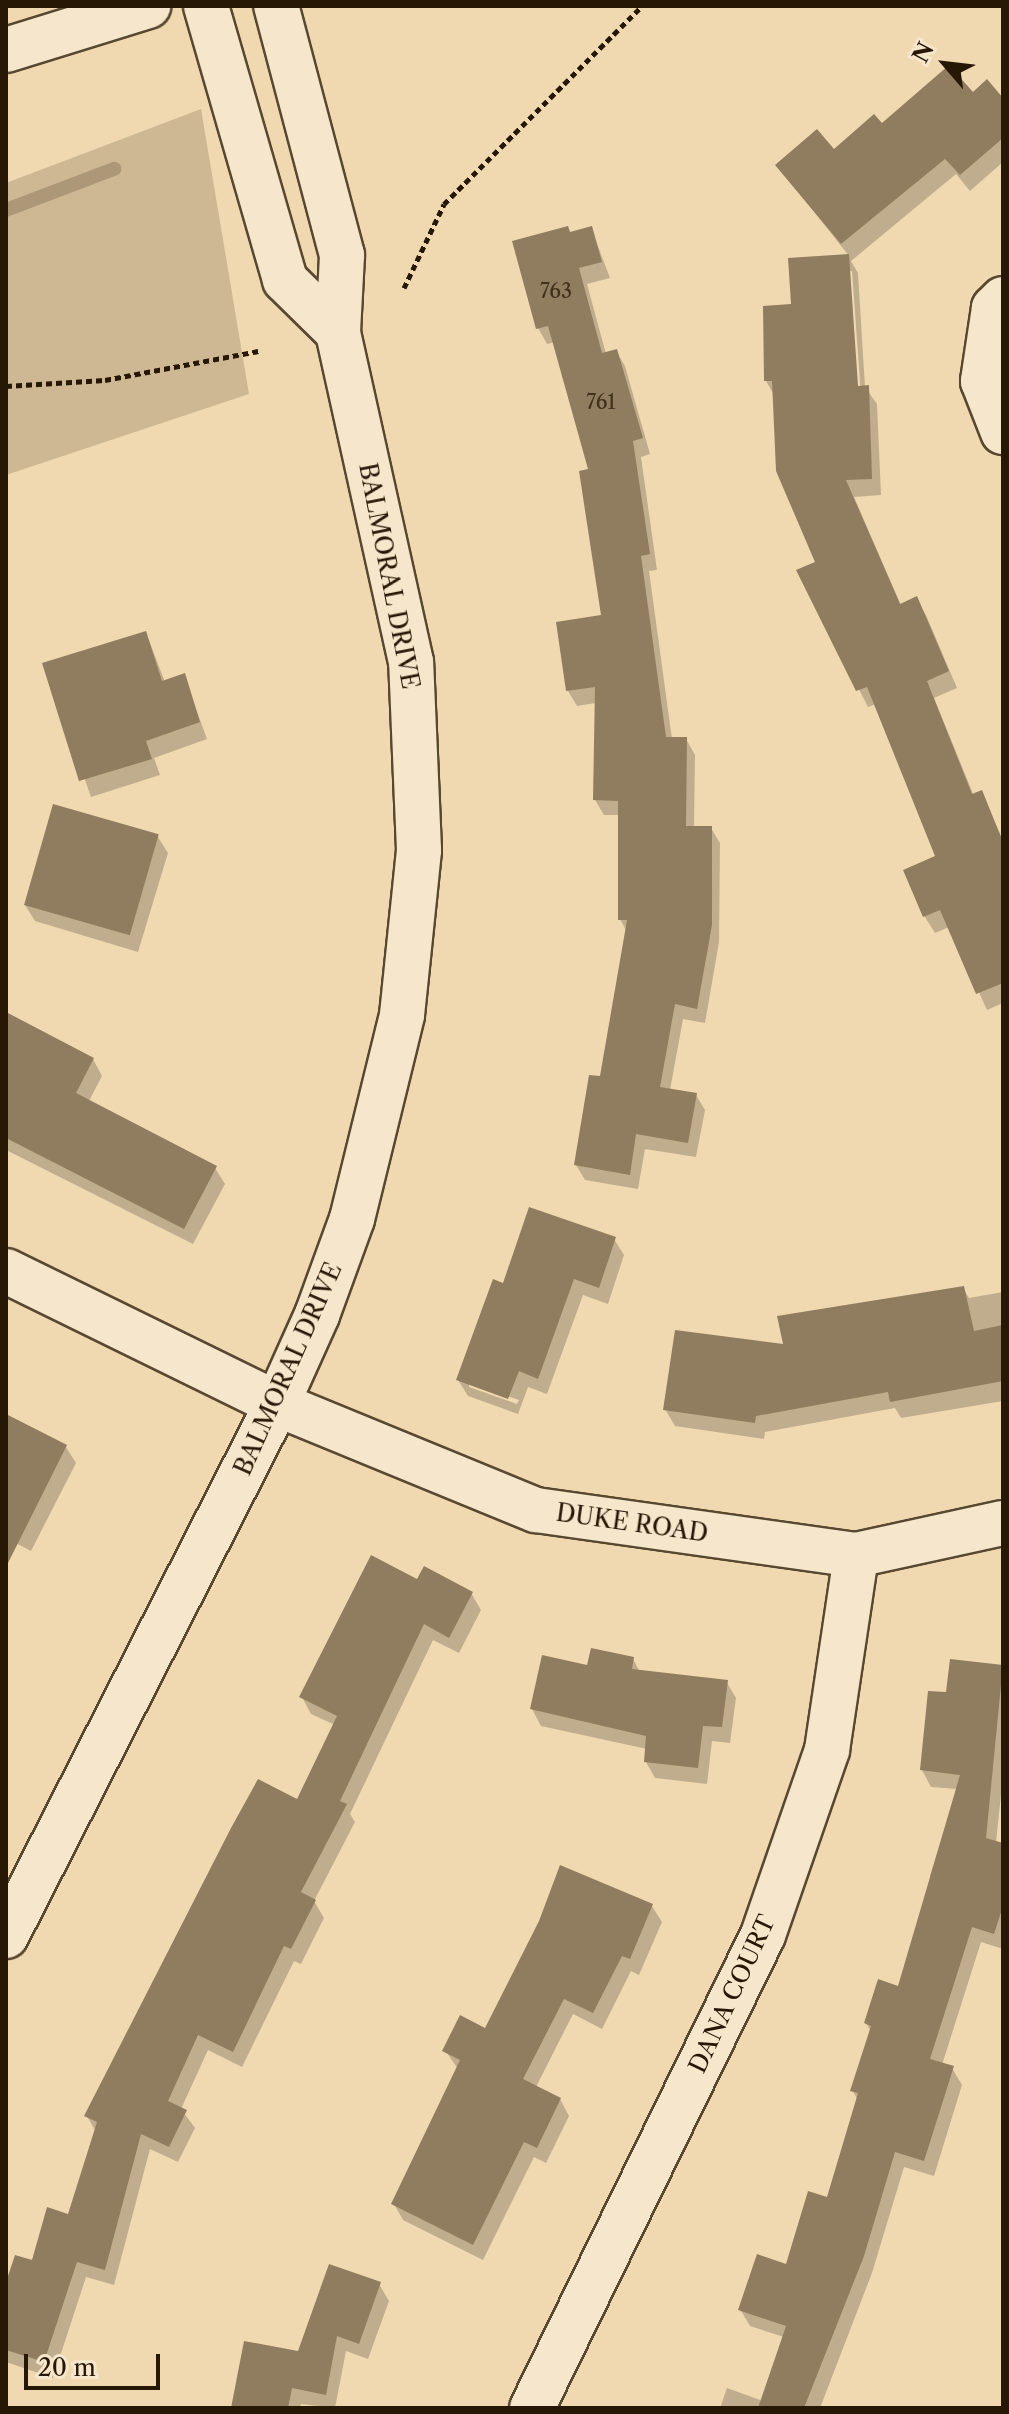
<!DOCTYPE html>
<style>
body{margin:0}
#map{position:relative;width:1009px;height:2414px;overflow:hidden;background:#f0d9b1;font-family:"Libre Caslon Text",serif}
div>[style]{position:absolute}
.green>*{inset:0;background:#ceb894}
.shadow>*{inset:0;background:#0003}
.stream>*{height:14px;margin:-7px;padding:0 7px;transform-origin:7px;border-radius:7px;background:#ac9777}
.building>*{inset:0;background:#907c5e;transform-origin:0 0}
.path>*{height:5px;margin-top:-2.5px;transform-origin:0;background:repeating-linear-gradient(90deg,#271705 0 6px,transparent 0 10px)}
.roads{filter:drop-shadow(2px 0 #594830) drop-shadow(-2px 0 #594830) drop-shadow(0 2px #594830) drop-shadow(0 -2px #594830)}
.street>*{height:44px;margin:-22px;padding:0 22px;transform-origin:22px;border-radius:22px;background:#f5e6cc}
.secondary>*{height:44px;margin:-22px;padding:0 22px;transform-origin:22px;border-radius:22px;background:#f5e6cc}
span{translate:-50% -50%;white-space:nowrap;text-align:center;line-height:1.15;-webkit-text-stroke:8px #f5e6cc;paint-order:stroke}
.number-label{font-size:20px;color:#41301b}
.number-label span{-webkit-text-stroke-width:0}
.street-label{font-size:24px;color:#271705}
.frame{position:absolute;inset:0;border:8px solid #271705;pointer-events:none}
.north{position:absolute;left:905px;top:24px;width:80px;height:80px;-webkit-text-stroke:6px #f5e6cc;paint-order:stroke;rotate:298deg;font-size:22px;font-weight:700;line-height:32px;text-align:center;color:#271705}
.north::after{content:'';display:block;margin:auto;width:28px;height:36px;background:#271705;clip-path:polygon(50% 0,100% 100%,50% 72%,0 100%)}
.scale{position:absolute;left:24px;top:2354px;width:136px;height:36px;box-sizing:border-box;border:4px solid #271705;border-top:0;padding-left:10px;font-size:24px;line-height:28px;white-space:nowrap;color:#271705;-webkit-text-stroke:6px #f5e6cc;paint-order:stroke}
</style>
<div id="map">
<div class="green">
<i style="clip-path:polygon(201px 109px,249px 394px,6px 475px,6px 183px)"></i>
</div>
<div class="shadow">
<i style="clip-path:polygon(evenodd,972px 95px,1003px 102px,1003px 162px,970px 191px,956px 174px,851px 261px,858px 273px,865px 387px,877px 404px,881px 495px,854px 497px,901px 605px,916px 599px,926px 615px,957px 688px,934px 698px,974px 796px,981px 793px,1003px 840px,1003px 1003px,987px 1010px,949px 927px,935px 933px,925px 917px,906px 871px,938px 857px,876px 704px,868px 707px,799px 571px,817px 563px,774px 395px,766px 381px,793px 306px,849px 256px,777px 165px,834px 152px,882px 126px,972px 95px,848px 271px,852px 271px,861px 395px,857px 396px,848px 271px)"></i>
<i style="clip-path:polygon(591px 228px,610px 278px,587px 284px,606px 354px,616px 351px,625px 366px,650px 454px,641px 457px,657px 570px,649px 571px,672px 739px,686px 739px,695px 755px,694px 828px,711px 828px,720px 843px,719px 942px,705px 1023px,683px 1019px,670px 1090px,696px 1095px,705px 1110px,696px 1157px,645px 1149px,638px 1189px,585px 1180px,576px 1165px,601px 1079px,627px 932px,620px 919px,620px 815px,604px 815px,595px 800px,596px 703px,577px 706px,568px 691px,603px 617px,591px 471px,555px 342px,547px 344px,538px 328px,570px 234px)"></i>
<i style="clip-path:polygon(146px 633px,165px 682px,184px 676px,207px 739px,154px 758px,160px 775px,91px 797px,45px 664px)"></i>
<i style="clip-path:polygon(158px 837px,168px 853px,138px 952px,35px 921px,25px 905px)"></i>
<i style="clip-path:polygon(6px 1015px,93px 1059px,102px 1076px,89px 1101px,215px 1168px,225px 1184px,193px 1244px,6px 1150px)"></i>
<i style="clip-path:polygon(evenodd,614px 1239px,624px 1255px,608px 1304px,583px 1295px,547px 1394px,528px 1387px,518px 1414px,468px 1396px,458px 1380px,504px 1285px,614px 1239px,469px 1383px,519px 1400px,517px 1404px,469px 1387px,469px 1383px)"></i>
<i style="clip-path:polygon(963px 1288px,969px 1298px,1003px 1292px,1003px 1401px,901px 1418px,895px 1408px,765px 1432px,764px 1439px,675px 1426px,665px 1409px,785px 1347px)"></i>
<i style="clip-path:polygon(6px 1420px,66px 1447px,76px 1463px,31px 1551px,6px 1538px)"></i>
<i style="clip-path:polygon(418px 1582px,471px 1593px,481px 1610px,459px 1653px,433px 1640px,350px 1814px,355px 1822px,314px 1901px,324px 1918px,301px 1964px,294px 1961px,242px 2067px,208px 2050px,181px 2109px,195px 2128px,178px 2162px,150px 2149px,114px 2285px,86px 2277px,53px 2378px,6px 2362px,6px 2289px,70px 2216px,96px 2132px,87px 2116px,297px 1802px,335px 1725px,311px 1714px,302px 1697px)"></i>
<i style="clip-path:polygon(633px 1659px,640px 1672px,726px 1681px,736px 1698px,730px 1743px,712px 1741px,707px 1784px,655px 1778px,646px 1762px,647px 1749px,541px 1726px,532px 1709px,589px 1668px)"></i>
<i style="clip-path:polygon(952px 1661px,1003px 1667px,1003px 1775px,996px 1843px,1003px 1845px,1003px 1949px,981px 1942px,942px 2065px,952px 2068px,962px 2085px,934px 2176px,904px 2167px,872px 2273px,820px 2408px,720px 2408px,727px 2388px,763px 2401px,784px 2337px,750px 2326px,740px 2309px,787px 2266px,828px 2199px,858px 2100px,852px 2090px,871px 2032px,866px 2023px,899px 1989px,933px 1882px,930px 1876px,957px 1789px,931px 1787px,922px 1770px,948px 1695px)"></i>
<i style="clip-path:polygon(652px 1906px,662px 1922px,639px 1975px,631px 1971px,602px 2029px,573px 2014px,536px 2087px,560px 2099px,569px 2116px,546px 2163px,534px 2157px,483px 2260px,403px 2220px,394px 2204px,458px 2069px,445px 2050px,486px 2030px)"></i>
<i style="clip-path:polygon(379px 2284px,389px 2301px,368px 2359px,346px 2351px,335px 2408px,301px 2404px,300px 2408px,233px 2408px)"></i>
</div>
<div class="stream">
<i style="left:6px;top:210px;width:116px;rotate:-20.8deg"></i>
</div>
<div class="building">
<i style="clip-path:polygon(949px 65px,973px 92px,987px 79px,1003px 98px,1003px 138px,960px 175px,945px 159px,841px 244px,775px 165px,817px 129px,834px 149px,874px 114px,882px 123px)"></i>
<i style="clip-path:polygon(568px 226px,570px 232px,592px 226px,602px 262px,579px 268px,602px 353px,617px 349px,643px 438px,633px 441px,650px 554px,641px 556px,666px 737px,687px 737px,686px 826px,712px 826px,712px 925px,697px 1009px,675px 1004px,660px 1087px,697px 1093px,688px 1143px,636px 1134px,630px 1175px,574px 1165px,589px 1075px,600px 1076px,627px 920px,618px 920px,618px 801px,593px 800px,595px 687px,566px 691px,556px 622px,601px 615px,579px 471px,588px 469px,548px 326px,536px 329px,512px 241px)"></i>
<i style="clip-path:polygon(849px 254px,858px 386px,869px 385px,872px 479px,846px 480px,900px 604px,917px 596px,949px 671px,927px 681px,972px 794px,982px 790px,1003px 842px,1003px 983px,976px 994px,940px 910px,923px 917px,903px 870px,935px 856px,867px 687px,856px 691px,796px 570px,815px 562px,776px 471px,772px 381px,764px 381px,763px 306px,791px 304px,788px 258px)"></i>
<i style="clip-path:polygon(146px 631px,162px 681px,185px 673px,200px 722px,146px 741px,152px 759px,79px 781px,42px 663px)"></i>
<i style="left:53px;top:804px;width:110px;height:105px;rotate:16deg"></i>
<i style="clip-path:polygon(6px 1012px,94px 1058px,76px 1093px,217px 1166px,184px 1229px,6px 1138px)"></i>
<i style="clip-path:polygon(529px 1207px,616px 1237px,599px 1288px,574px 1279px,538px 1379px,519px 1371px,508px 1399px,456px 1380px,493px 1279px,503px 1283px)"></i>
<i style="clip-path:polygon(964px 1286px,974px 1331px,1003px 1325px,1003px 1381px,890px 1402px,888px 1392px,756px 1416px,755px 1423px,663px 1410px,675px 1330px,783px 1344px,777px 1316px)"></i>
<i style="clip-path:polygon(6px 1414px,67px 1445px,6px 1567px)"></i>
<i style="clip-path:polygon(371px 1555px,417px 1579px,424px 1566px,473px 1592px,449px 1638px,424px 1624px,340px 1801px,347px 1804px,301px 1892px,316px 1900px,291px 1949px,284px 1946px,233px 2052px,198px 2035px,168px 2101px,187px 2110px,169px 2147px,141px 2134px,105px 2270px,77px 2262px,44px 2362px,6px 2350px,6px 2282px,15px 2255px,32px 2260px,47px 2207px,68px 2214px,97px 2122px,84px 2116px,231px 1828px,258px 1779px,297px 1799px,337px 1716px,299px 1697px)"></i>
<i style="clip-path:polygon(591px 1648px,634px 1657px,632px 1669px,728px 1680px,722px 1727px,703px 1726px,698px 1768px,644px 1762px,646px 1736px,530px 1709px,542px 1655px,587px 1665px)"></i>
<i style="clip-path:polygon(950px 1659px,1003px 1665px,986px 1838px,1003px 1843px,1003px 1906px,994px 1934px,972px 1927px,930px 2059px,954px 2066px,924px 2161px,895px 2152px,864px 2256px,804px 2408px,758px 2408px,786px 2326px,738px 2310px,757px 2254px,786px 2264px,808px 2191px,827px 2197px,858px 2093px,850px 2091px,871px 2026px,864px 2023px,878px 1979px,898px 1986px,960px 1775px,920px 1770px,928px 1691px,946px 1692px)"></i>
<i style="clip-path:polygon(560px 1865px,653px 1904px,630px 1959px,622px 1956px,593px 2013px,564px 1999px,523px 2079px,561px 2098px,537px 2148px,524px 2142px,473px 2245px,391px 2204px,460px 2060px,442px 2051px,460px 2015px,485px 2028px,539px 1921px)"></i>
<i style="clip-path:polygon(329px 2264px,381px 2282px,359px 2344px,337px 2336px,326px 2395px,292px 2388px,288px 2408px,231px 2408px,244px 2341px,298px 2351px)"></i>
</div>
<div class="path">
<i style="left:404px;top:288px;width:93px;rotate:-64.5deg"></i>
<i style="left:444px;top:204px;width:280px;rotate:-45deg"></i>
<i style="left:6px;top:386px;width:99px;rotate:-3.5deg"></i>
<i style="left:105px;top:380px;width:156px;rotate:-10.7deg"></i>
</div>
<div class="roads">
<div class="street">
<i style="left:1003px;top:299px;width:13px;rotate:135deg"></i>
<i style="left:994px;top:308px;width:74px;rotate:98.6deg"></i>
<i style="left:983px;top:381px;width:55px;rotate:68.6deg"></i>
<i style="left:6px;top:1271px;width:302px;rotate:26.1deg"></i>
<i style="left:277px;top:1404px;width:280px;rotate:22.3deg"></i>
<i style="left:536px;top:1510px;width:323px;rotate:8deg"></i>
<i style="left:856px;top:1555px;width:150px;rotate:-12.3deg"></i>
<i style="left:532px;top:2408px;width:526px;rotate:-63.97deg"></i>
<i style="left:763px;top:1935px;width:196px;rotate:-70.9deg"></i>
<i style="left:827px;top:1750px;width:197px;rotate:-81.5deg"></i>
</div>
<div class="secondary">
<i style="left:206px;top:6px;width:285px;rotate:73.9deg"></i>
<i style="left:285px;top:280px;width:74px;rotate:44.5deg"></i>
<i style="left:6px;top:50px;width:149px;rotate:-17.2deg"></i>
<i style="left:6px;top:1936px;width:597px;rotate:-63.01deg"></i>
<i style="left:277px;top:1404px;width:98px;rotate:-65.8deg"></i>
<i style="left:317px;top:1315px;width:102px;rotate:-70deg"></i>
<i style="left:352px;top:1219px;width:210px;rotate:-76.2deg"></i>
<i style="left:402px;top:1015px;width:166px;rotate:-84.1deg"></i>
<i style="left:419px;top:850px;width:188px;rotate:-92.4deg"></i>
<i style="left:411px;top:662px;width:338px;rotate:-102.5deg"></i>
<i style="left:338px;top:332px;width:77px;rotate:-87deg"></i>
<i style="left:342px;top:255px;width:258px;rotate:-104.8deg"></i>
</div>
</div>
<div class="number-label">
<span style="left:556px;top:291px">763</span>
<span style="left:601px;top:402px">761</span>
</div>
<div class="street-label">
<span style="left:389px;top:576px;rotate:79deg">BALMORAL DRIVE</span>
<span style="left:288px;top:1369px;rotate:-66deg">BALMORAL DRIVE</span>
<span style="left:632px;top:1523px;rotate:8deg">DUKE ROAD</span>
<span style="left:732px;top:1994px;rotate:-65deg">DANA COURT</span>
</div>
<div class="frame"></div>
<div class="north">N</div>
<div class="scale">20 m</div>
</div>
